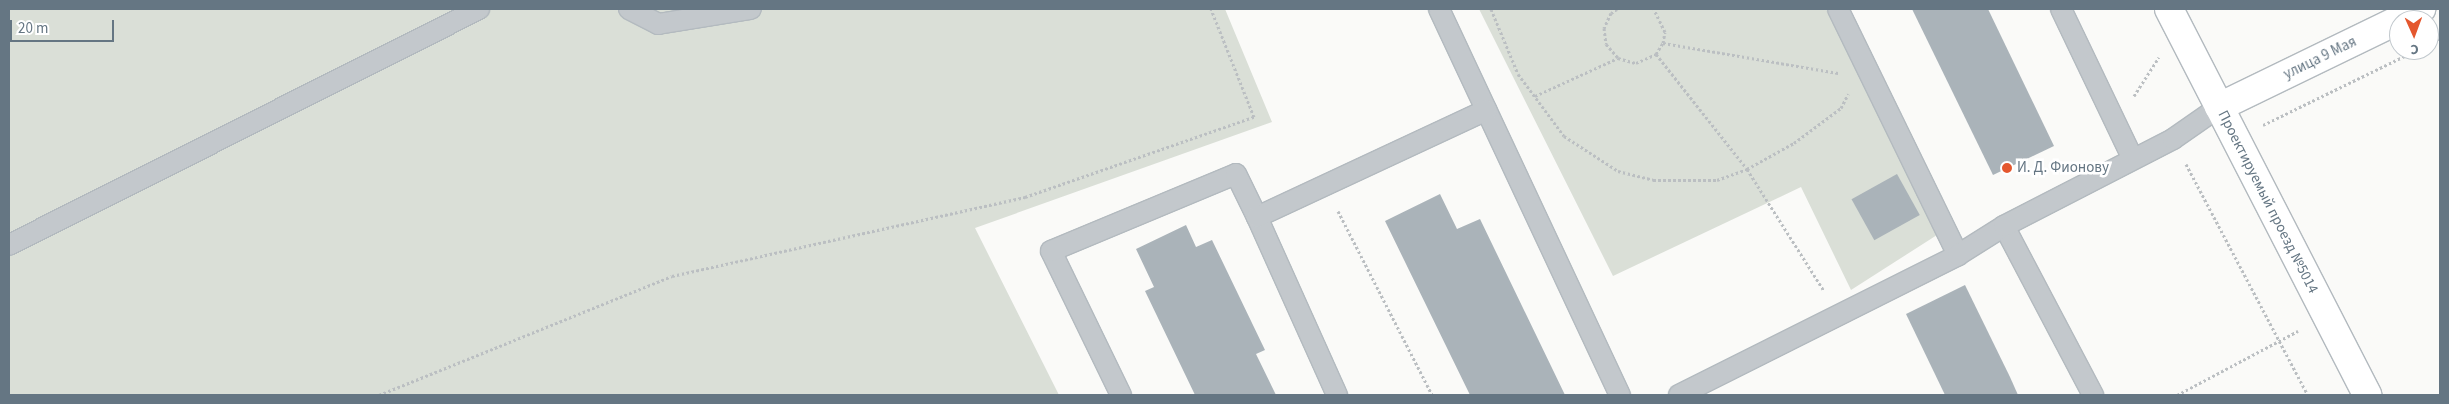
<!DOCTYPE html>
<meta charset="utf-8">
<style>
body{margin:0}
#map{position:relative;width:2449px;height:404px;overflow:hidden;background:#fafaf8;font-family:"Source Sans 3",sans-serif}
div>[style]{position:absolute}
.green>*{inset:0;background:#dadfd7}
.building>*{inset:0;background:#aab3b9;transform-origin:0 0}
.path>*{height:3px;margin-top:-1.5px;transform-origin:0;background:repeating-linear-gradient(90deg,#bbbfc2 0 2.5px,transparent 0 5px)}
.roads{filter:drop-shadow(1px 0 #b3babf) drop-shadow(-1px 0 #b3babf) drop-shadow(0 1px #b3babf) drop-shadow(0 -1px #b3babf)}
.lane>*{height:20px;margin:-10px;padding:0 10px;transform-origin:10px;border-radius:10px;background:#c3c8cc}
.secondary>*{height:28px;margin:-14px;padding:0 14px;transform-origin:14px;border-radius:14px;background:#fff}
.dots>*{width:14px;height:14px;translate:-50% -50%;box-sizing:border-box;border:2px solid #fff;border-radius:50%}
span{translate:-50% -50%;white-space:nowrap;text-align:center;line-height:1.15;-webkit-text-stroke:5px #fff;paint-order:stroke}
.street-label{font-size:15px;color:#657683}
.poi-label{font-size:15px;color:#657683}
.left{translate:0 -50%;text-align:left}
.frame{position:absolute;inset:0;border:10px solid #657683;pointer-events:none}
.north{position:absolute;left:2389px;top:10px;width:50px;height:50px;box-sizing:border-box;background:#fff;border:1px solid #c1c8cd;border-radius:50%;rotate:178deg;font-size:14px;font-weight:700;line-height:20px;text-align:center;color:#657683}
.north::after{content:'';display:block;margin:auto;width:18px;height:22px;background:#e4572e;clip-path:polygon(50% 0,100% 100%,50% 72%,0 100%)}
.scale{position:absolute;left:10px;top:20px;width:104px;height:22px;box-sizing:border-box;border:2px solid #657683;border-top:0;padding-left:6px;font-size:15px;line-height:18px;white-space:nowrap;color:#657683;-webkit-text-stroke:4px #fff;paint-order:stroke}
</style>
<div id="map">
<div class="green">
<i style="clip-path:polygon(9px 9px,1225px 9px,1272px 122px,975px 228px,1059px 395px,9px 395px)"></i>
<i style="clip-path:polygon(1479px 9px,1826px 9px,1937px 235px,1851px 290px,1801px 187px,1613px 276px)"></i>
</div>
<div class="building">
<i style="clip-path:polygon(1912px 9px,1988px 9px,2054px 146px,1993px 175px)"></i>
<i style="left:1897px;top:174px;width:47px;height:52px;rotate:61deg"></i>
<i style="clip-path:polygon(1440px 194px,1457px 229px,1480px 219px,1565px 395px,1470px 395px,1385px 221px)"></i>
<i style="clip-path:polygon(1186px 225px,1196px 247px,1212px 240px,1265px 350px,1256px 354px,1276px 395px,1195px 395px,1145px 291px,1154px 287px,1136px 249px)"></i>
<i style="clip-path:polygon(1965px 285px,2010px 377px,2018px 395px,1945px 395px,1906px 314px)"></i>
</div>
<div class="path">
<i style="left:1491px;top:9px;width:70px;rotate:67.4deg"></i>
<i style="left:1518px;top:74px;width:77px;rotate:53.4deg"></i>
<i style="left:1564px;top:136px;width:64px;rotate:32.9deg"></i>
<i style="left:1618px;top:171px;width:36px;rotate:14deg"></i>
<i style="left:1653px;top:180px;width:64px"></i>
<i style="left:1717px;top:180px;width:32px;rotate:-20deg"></i>
<i style="left:1747px;top:169px;width:54px;rotate:-29deg"></i>
<i style="left:1794px;top:143px;width:59px;rotate:-36.7deg"></i>
<i style="left:1841px;top:108px;width:16px;rotate:-63deg"></i>
<i style="left:1617px;top:9px;width:7px;rotate:146deg"></i>
<i style="left:1611px;top:13px;width:17px;rotate:115deg"></i>
<i style="left:1604px;top:28px;width:16px;rotate:83deg"></i>
<i style="left:1606px;top:44px;width:18px;rotate:49deg"></i>
<i style="left:1618px;top:58px;width:19px;rotate:16deg"></i>
<i style="left:1636px;top:63px;width:22px;rotate:-24deg"></i>
<i style="left:1656px;top:54px;width:13px;rotate:-58deg"></i>
<i style="left:1663px;top:43px;width:11px;rotate:-80deg"></i>
<i style="left:1665px;top:32px;width:25px;rotate:-116deg"></i>
<i style="left:1663px;top:43px;width:179px;rotate:9.7deg"></i>
<i style="left:2429px;top:44px;width:12px;rotate:-24deg"></i>
<i style="left:1656px;top:54px;width:147px;rotate:51.6deg"></i>
<i style="left:1747px;top:169px;width:144px;rotate:57.7deg"></i>
<i style="left:1535px;top:96px;width:91px;rotate:-24.6deg"></i>
<i style="left:2134px;top:96px;width:46px;rotate:-57.3deg"></i>
<i style="left:2263px;top:125px;width:171px;rotate:-26deg"></i>
<i style="left:2186px;top:164px;width:261px;rotate:62.2deg"></i>
<i style="left:1338px;top:211px;width:207px;rotate:62.9deg"></i>
<i style="left:379px;top:395px;width:316px;rotate:-22.1deg"></i>
<i style="left:672px;top:276px;width:362px;rotate:-12.6deg"></i>
<i style="left:1025px;top:197px;width:243px;rotate:-19.3deg"></i>
<i style="left:1254px;top:117px;width:116px;rotate:-111.7deg"></i>
<i style="left:2177px;top:395px;width:137px;rotate:-27.9deg"></i>
</div>
<div class="roads">
<div class="lane">
<i style="left:629px;top:9px;width:33px;rotate:27deg"></i>
<i style="left:658px;top:24px;width:94px;rotate:-9.2deg"></i>
<i style="left:1439px;top:9px;width:426px;rotate:64.9deg"></i>
<i style="left:1838px;top:9px;width:274px;rotate:64deg"></i>
<i style="left:2061px;top:9px;width:164px;rotate:64.4deg"></i>
<i style="left:1257px;top:217px;width:195px;rotate:65.8deg"></i>
<i style="left:2004px;top:226px;width:191px;rotate:62.2deg"></i>
<i style="left:9px;top:245px;width:526px;rotate:-26.66deg"></i>
<i style="left:1121px;top:395px;width:160px;rotate:-115.9deg"></i>
<i style="left:1051px;top:251px;width:200px;rotate:-22.6deg"></i>
<i style="left:1236px;top:174px;width:48px;rotate:64deg"></i>
<i style="left:1257px;top:217px;width:253px;rotate:-25deg"></i>
<i style="left:1679px;top:395px;width:312px;rotate:-26.6deg"></i>
<i style="left:1958px;top:255px;width:54px;rotate:-32.2deg"></i>
<i style="left:2004px;top:226px;width:190px;rotate:-27.2deg"></i>
<i style="left:2173px;top:139px;width:56px;rotate:-34.8deg"></i>
</div>
<div class="secondary">
<i style="left:2169px;top:9px;width:434px;rotate:62.8deg"></i>
<i style="left:2219px;top:107px;width:225px;rotate:-25.9deg"></i>
</div>
</div>
<div class="dots">
<i style="left:2007px;top:168px;background:#e4572e"></i>
</div>
<div class="street-label">
<span style="left:2320px;top:58px;rotate:-26deg">улица 9 Мая</span>
<span style="left:2268px;top:202px;rotate:63deg">Проектируемый проезд №5014</span>
</div>
<div class="poi-label">
<span class="left" style="left:2017px;top:168px">И. Д. Фионову</span>
</div>
<div class="frame"></div>
<div class="north">С</div>
<div class="scale">20 m</div>
</div>
